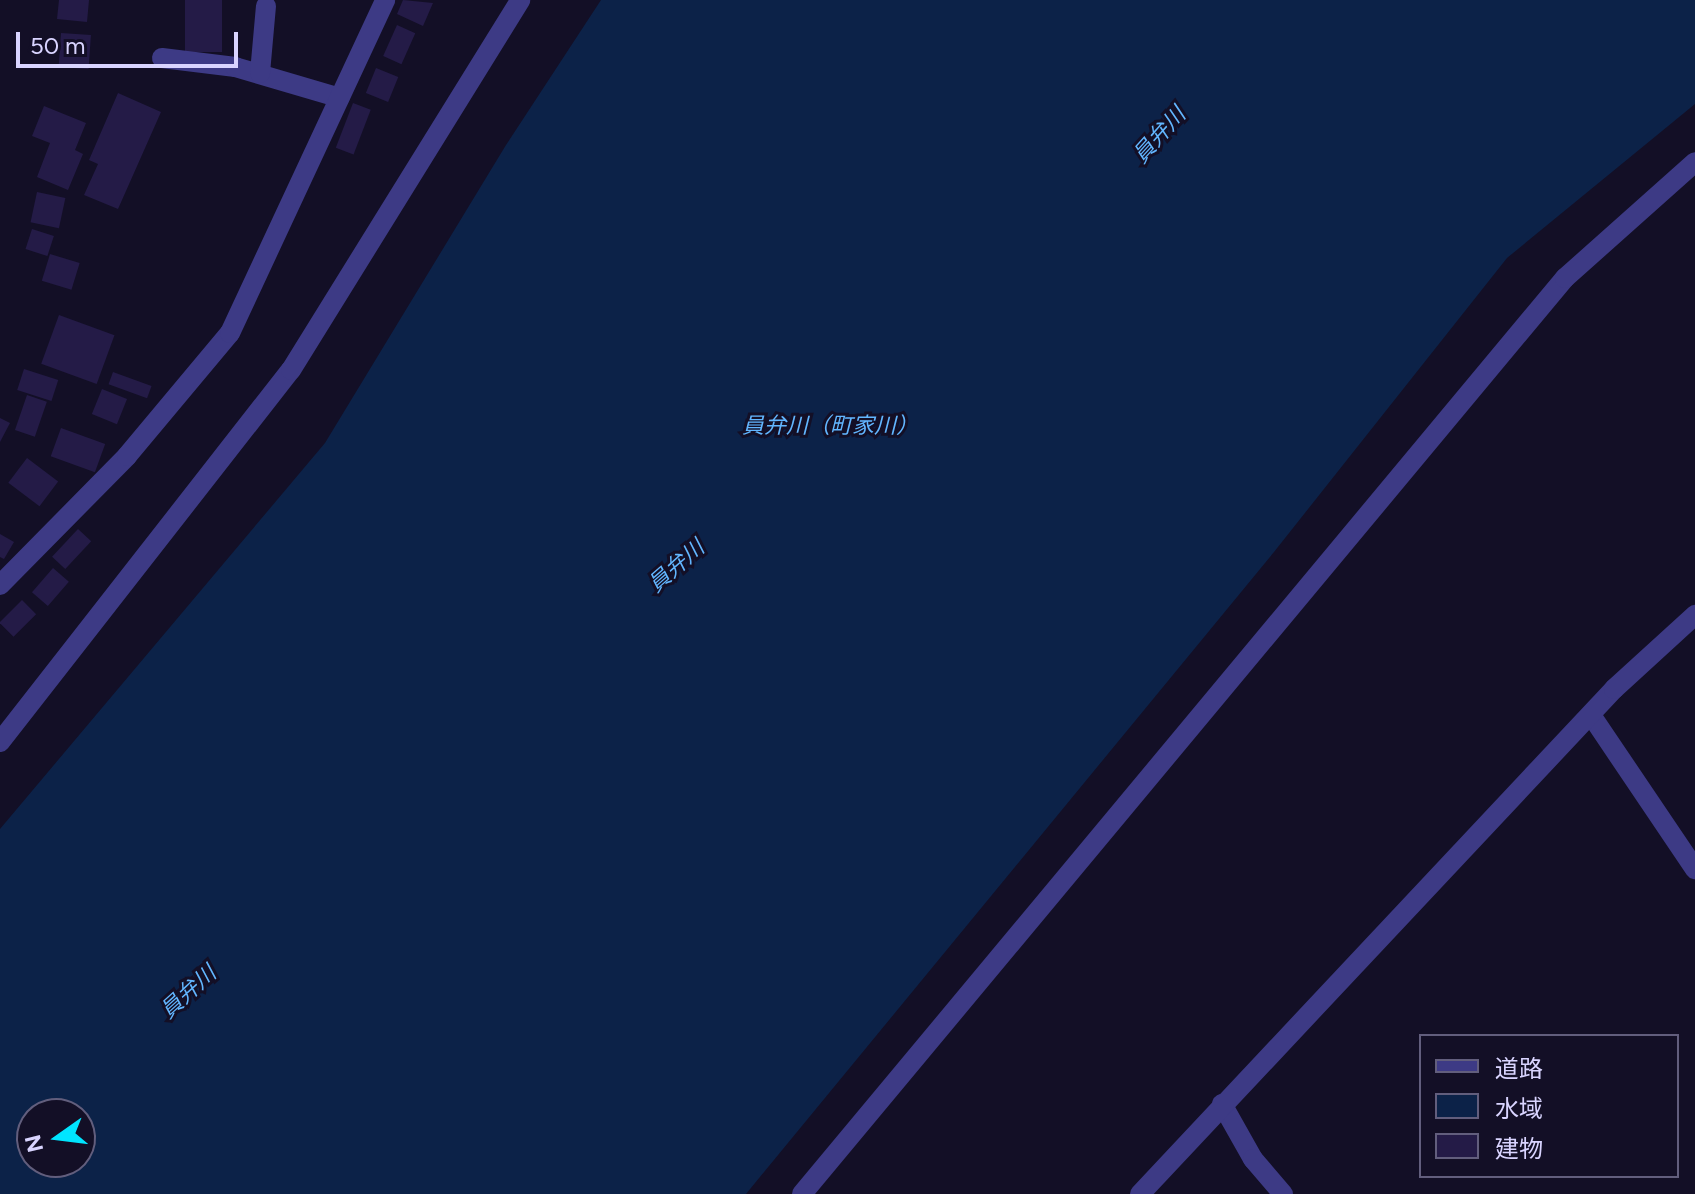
<!DOCTYPE html>
<meta charset="utf-8">
<style>
body{margin:0}
#map{position:relative;width:1695px;height:1194px;overflow:hidden;background:#130f26;font-family:Figtree,"Noto Sans JP",sans-serif}
div>[style]{position:absolute}
.water>*{inset:0;background:#0c2248}
.building>*{inset:0;background:#241b47;transform-origin:0 0}
.minor>*{height:20px;margin:-10px;padding:0 10px;transform-origin:10px;border-radius:10px;background:#3d3a85}
.tertiary>*{height:20px;margin:-10px;padding:0 10px;transform-origin:10px;border-radius:10px;background:#3d3a85}
span{translate:-50% -50%;white-space:nowrap;text-align:center;line-height:1.15;-webkit-text-stroke:6px #130f26;paint-order:stroke}
.water-label{font-size:22px;color:#62b6ff;font-style:italic}
.legend{position:absolute;left:1419px;top:1034px;width:260px;height:144px;box-sizing:border-box;background:#130f26;border:2px solid #625e7d;margin:0;padding:10px 14px;list-style:none;font-size:24px;color:#d9d4ff}
.legend li{display:flex;align-items:center;gap:16px;height:40px}
.legend b{width:40px;border:2px solid #625e7d}
.north{position:absolute;left:16px;top:1098px;width:80px;height:80px;box-sizing:border-box;background:#130f26;border:2px solid #625e7d;border-radius:50%;rotate:256deg;font-size:22px;font-weight:700;line-height:32px;text-align:center;color:#d9d4ff}
.north::after{content:'';display:block;margin:auto;width:28px;height:36px;background:#00e5ff;clip-path:polygon(50% 0,100% 100%,50% 72%,0 100%)}
.scale{position:absolute;left:16px;top:32px;width:222px;height:36px;box-sizing:border-box;border:4px solid #d9d4ff;border-top:0;padding-left:10px;font-size:24px;line-height:28px;white-space:nowrap;color:#d9d4ff;-webkit-text-stroke:6px #130f26;paint-order:stroke}
</style>
<div id="map">
<div class="water">
<i style="clip-path:polygon(evenodd,601px 0,1695px 0,1695px 104px,1507px 258px,1274px 552px,746px 1194px,0 1194px,0 829px,325px 443px,506px 145px,601px 0,32px 1114px,80px 1114px,80px 1162px,32px 1162px,32px 1114px)"></i>
</div>
<div class="building">
<i style="clip-path:polygon(59px 0,89px 0,87px 22px,57px 19px)"></i>
<i style="left:185px;top:0;width:37px;height:52px"></i>
<i style="clip-path:polygon(403px 0,433px 3px,423px 26px,397px 14px)"></i>
<i style="left:397px;top:25px;width:20px;height:34px;rotate:24deg"></i>
<i style="left:61px;top:33px;width:30px;height:34px;rotate:4deg"></i>
<i style="left:376px;top:68px;width:24px;height:27px;rotate:22deg"></i>
<i style="clip-path:polygon(118px 93px,161px 112px,118px 209px,84px 195px,98px 164px,89px 160px)"></i>
<i style="left:353px;top:103px;width:19px;height:48px;rotate:21deg"></i>
<i style="clip-path:polygon(44px 106px,86px 123px,75px 150px,83px 154px,68px 190px,37px 177px,50px 143px,32px 136px)"></i>
<i style="left:37px;top:192px;width:29px;height:31px;rotate:12deg"></i>
<i style="left:32px;top:229px;width:23px;height:21px;rotate:18deg"></i>
<i style="left:50px;top:254px;width:31px;height:28px;rotate:17deg"></i>
<i style="left:59px;top:315px;width:59px;height:52px;rotate:20deg"></i>
<i style="left:24px;top:369px;width:36px;height:22px;rotate:18deg"></i>
<i style="left:113px;top:372px;width:41px;height:13px;rotate:20deg"></i>
<i style="left:102px;top:389px;width:27px;height:27px;rotate:22deg"></i>
<i style="left:27px;top:395px;width:21px;height:37px;rotate:19deg"></i>
<i style="clip-path:polygon(0 418px,10px 423px,0 442px)"></i>
<i style="left:61px;top:428px;width:47px;height:30px;rotate:20deg"></i>
<i style="left:27px;top:458px;width:39px;height:31px;rotate:37deg"></i>
<i style="left:78px;top:529px;width:18px;height:38px;rotate:43deg"></i>
<i style="clip-path:polygon(0 534px,14px 542px,4px 559px,0 557px)"></i>
<i style="left:53px;top:568px;width:21px;height:32px;rotate:41deg"></i>
<i style="left:22px;top:600px;width:20px;height:32px;rotate:45deg"></i>
</div>
<div class="minor">
<i style="left:162px;top:58px;width:74px;rotate:7deg"></i>
<i style="left:235px;top:67px;width:109px;rotate:16.4deg"></i>
<i style="left:260px;top:73px;width:67px;rotate:-84.9deg"></i>
<i style="left:0;top:585px;width:181px;rotate:-45.4deg"></i>
<i style="left:127px;top:456px;width:160px;rotate:-50.1deg"></i>
<i style="left:230px;top:333px;width:367px;rotate:-65deg"></i>
<i style="left:1591px;top:715px;width:186px;rotate:56deg"></i>
<i style="left:0;top:742px;width:472px;rotate:-52deg"></i>
<i style="left:291px;top:370px;width:435px;rotate:-58.2deg"></i>
<i style="left:1222px;top:1104px;width:63px;rotate:60.6deg"></i>
<i style="left:1253px;top:1159px;width:46px;rotate:49.4deg"></i>
<i style="left:1140px;top:1194px;width:693px;rotate:-46.81deg"></i>
<i style="left:1614px;top:689px;width:110px;rotate:-42.4deg"></i>
</div>
<div class="tertiary">
<i style="left:802px;top:1194px;width:1192px;rotate:-50.21deg"></i>
<i style="left:1565px;top:278px;width:174px;rotate:-41.7deg"></i>
</div>
<div class="water-label">
<span style="left:1159px;top:135px;rotate:-48deg">員弁川</span>
<span style="left:830px;top:426px">員弁川（町家川）</span>
<span style="left:676px;top:566px;rotate:-41deg">員弁川</span>
<span style="left:188px;top:992px;rotate:-42deg">員弁川</span>
</div>
<ul class="legend">
<li><b style="height:10px;background:#3d3a85"></b>道路</li>
<li><b style="height:22px;background:#0c2248"></b>水域</li>
<li><b style="height:22px;background:#241b47"></b>建物</li>
</ul>
<div class="north">N</div>
<div class="scale">50 m</div>
</div>
